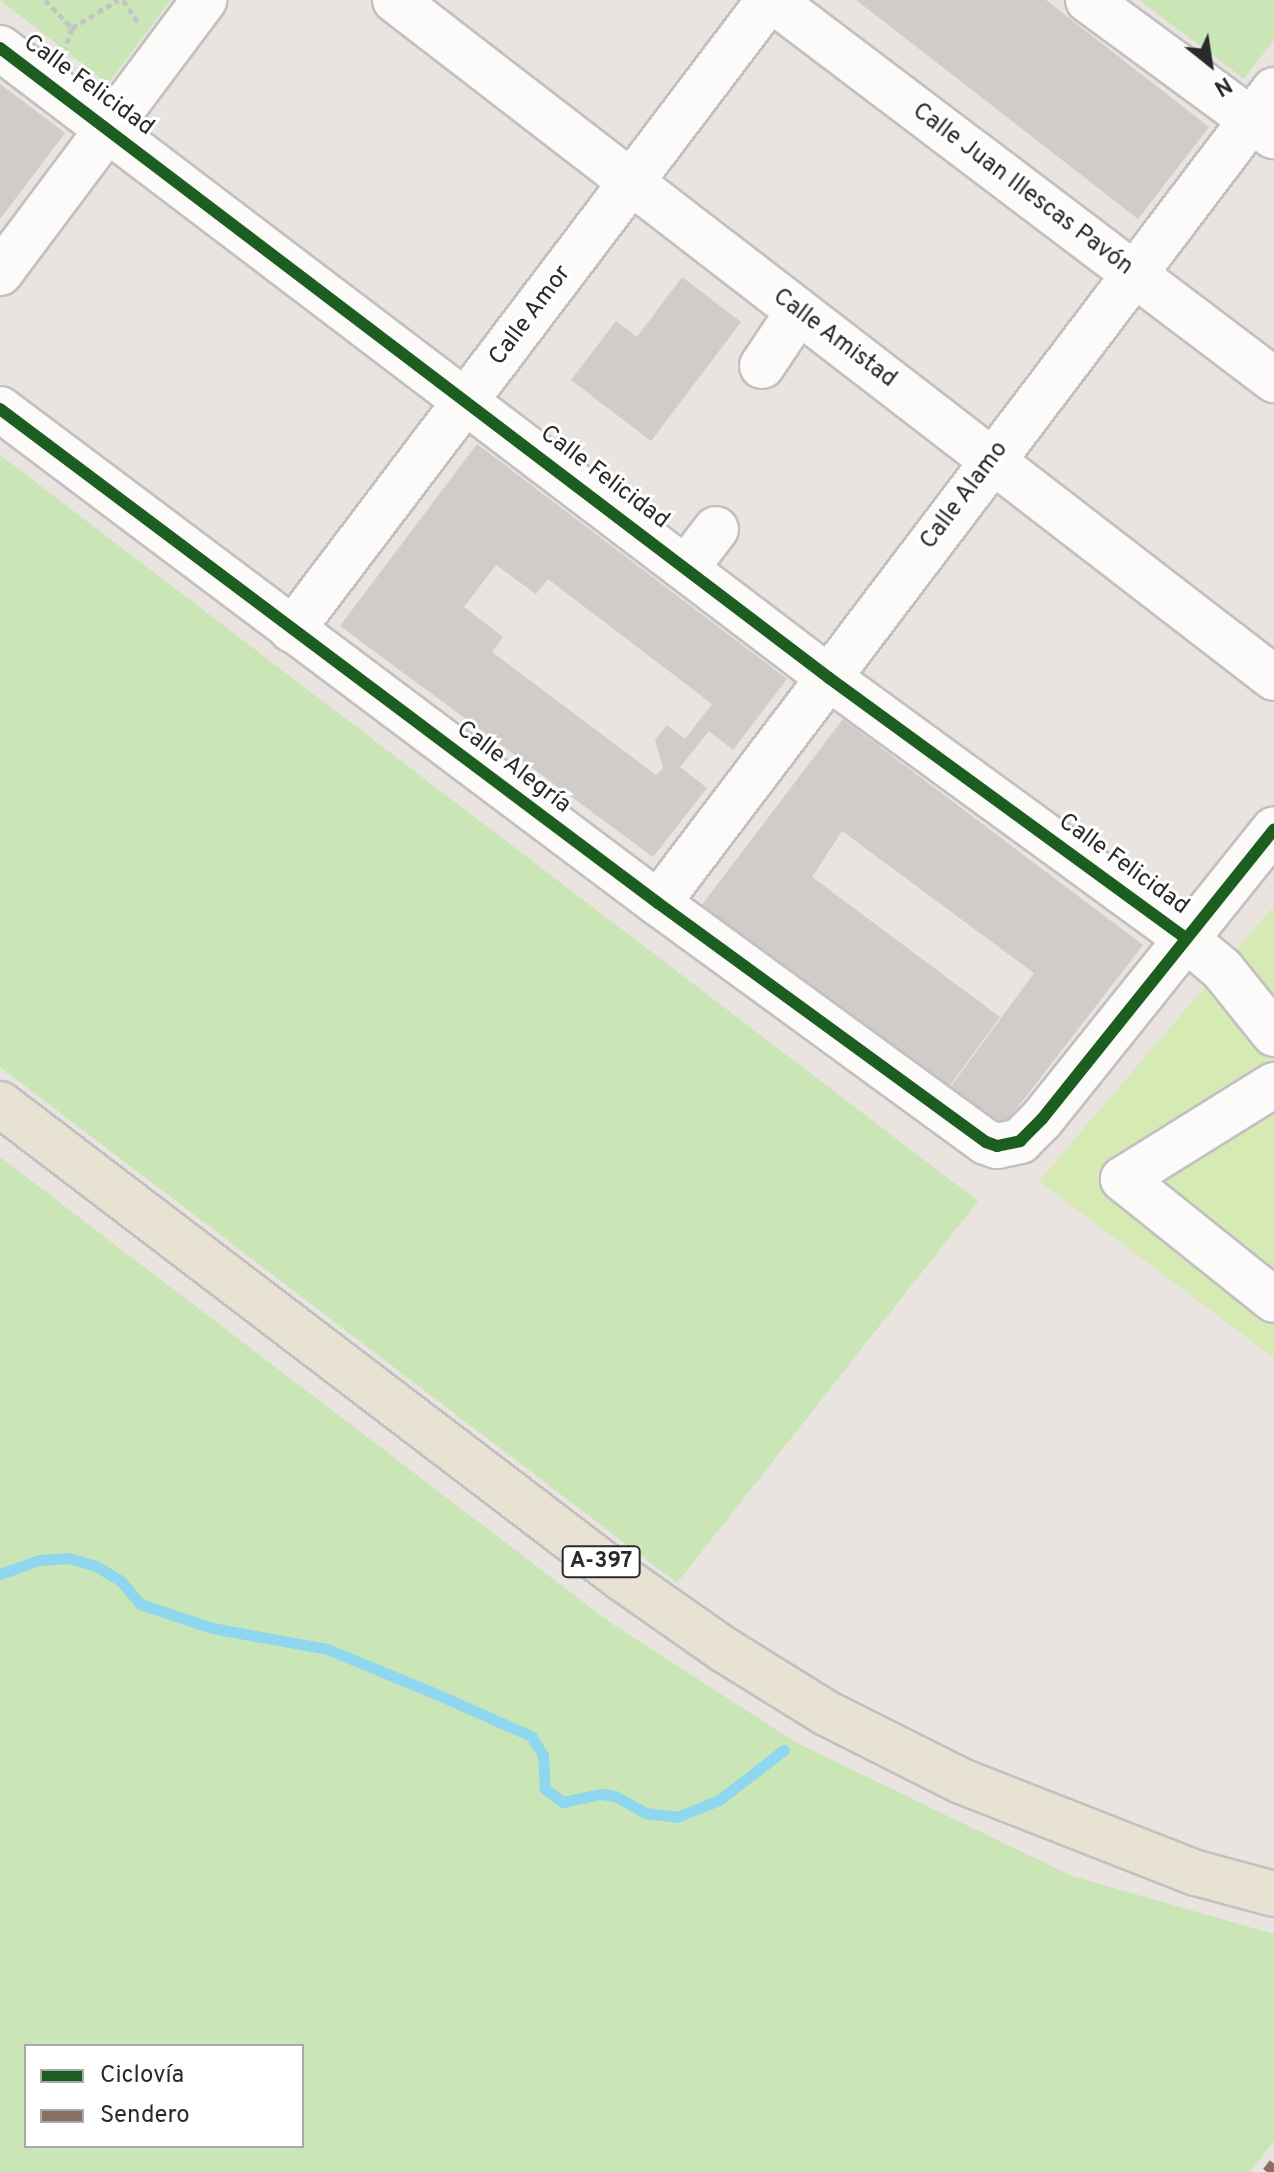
<!DOCTYPE html>
<meta charset="utf-8">
<style>
body{margin:0}
#map{position:relative;width:1274px;height:2172px;overflow:hidden;background:#e9e4df;font-family:Overpass,sans-serif}
div>[style]{position:absolute}
.green>*{inset:0;background:#cae6b6}
.pitch>*{inset:0;background:#d6eab3}
.stream>*{height:11px;margin:-5.5px;padding:0 5.5px;transform-origin:5.5px;border-radius:5.5px;background:#8ed7ef}
.building>*{inset:0;background:#cfccc9}
.path>*{height:5px;margin-top:-2.5px;transform-origin:0;background:repeating-linear-gradient(90deg,#c5c4c4 0 6px,transparent 0 10px)}
.roads{filter:drop-shadow(2px 0 #c2c0c1) drop-shadow(-2px 0 #c2c0c1) drop-shadow(0 2px #c2c0c1) drop-shadow(0 -2px #c2c0c1)}
.minor>*{height:44px;margin:-22px;padding:0 22px;transform-origin:22px;border-radius:22px;background:#fcfbfa}
.major>*{height:44px;margin:-22px;padding:0 22px;transform-origin:22px;border-radius:22px;background:#e8e2d2}
.quiet>*{height:10px;margin-top:-5px;transform-origin:0;background:repeating-linear-gradient(90deg,#8d6e63 0 20px,transparent 0 30px)}
.cycleway>*{height:12px;margin:-6px;padding:0 6px;transform-origin:6px;border-radius:6px;background:#1b5e20}
span{translate:-50% -50%;white-space:nowrap;text-align:center;line-height:1.15;-webkit-text-stroke:6px #fff;paint-order:stroke}
.shield-label span{padding:2px 6px;background:#fff;border:2px solid;border-radius:6px;-webkit-text-stroke-width:0}
.shield-label{font-size:22px;color:#2a2a2a;font-weight:700}
.street-label{font-size:24px;color:#2a2a2a}
.legend{position:absolute;left:24px;top:2044px;width:280px;height:104px;box-sizing:border-box;background:#fff;border:2px solid #aaa;margin:0;padding:10px 14px;list-style:none;font-size:24px;color:#2a2a2a}
.legend li{display:flex;align-items:center;gap:16px;height:40px}
.legend b{width:40px;border:2px solid #aaa}
.north{position:absolute;left:1170px;top:24px;width:80px;height:80px;-webkit-text-stroke:6px #fff;paint-order:stroke;rotate:150deg;font-size:22px;font-weight:700;line-height:32px;text-align:center;color:#2a2a2a}
.north::after{content:'';display:block;margin:auto;width:28px;height:36px;background:#2a2a2a;clip-path:polygon(50% 0,100% 100%,50% 72%,0 100%)}
</style>
<div id="map">
<div class="green">
<i style="clip-path:polygon(0 0,171px 0,108px 84px)"></i>
<i style="clip-path:polygon(1139px 0,1274px 0,1274px 40px,1244px 79px)"></i>
<i style="clip-path:polygon(0 455px,978px 1201px,677px 1583px,0 1067px)"></i>
<i style="clip-path:polygon(evenodd,0 1157px,611px 1623px,797px 1743px,1072px 1876px,1274px 1934px,1274px 2141px,1250px 2172px,0 2172px,0 1157px,26px 2046px,302px 2046px,302px 2146px,26px 2146px,26px 2046px)"></i>
</div>
<div class="pitch">
<i style="clip-path:polygon(1274px 906px,1274px 1358px,1039px 1181px)"></i>
</div>
<div class="stream">
<i style="left:0;top:1574px;width:41px;rotate:-19.7deg"></i>
<i style="left:39px;top:1560px;width:29px;rotate:-4deg"></i>
<i style="left:68px;top:1558px;width:29px;rotate:16deg"></i>
<i style="left:96px;top:1566px;width:29px;rotate:31deg"></i>
<i style="left:121px;top:1581px;width:30px;rotate:50deg"></i>
<i style="left:140px;top:1604px;width:76px;rotate:18.4deg"></i>
<i style="left:212px;top:1628px;width:117px;rotate:10.3deg"></i>
<i style="left:327px;top:1649px;width:116px;rotate:22.4deg"></i>
<i style="left:434px;top:1693px;width:106px;rotate:23.9deg"></i>
<i style="left:531px;top:1736px;width:22px;rotate:58deg"></i>
<i style="left:543px;top:1755px;width:34px;rotate:87deg"></i>
<i style="left:545px;top:1789px;width:22px;rotate:36deg"></i>
<i style="left:563px;top:1802px;width:40px;rotate:-12deg"></i>
<i style="left:602px;top:1794px;width:13px;rotate:9deg"></i>
<i style="left:615px;top:1796px;width:35px;rotate:29deg"></i>
<i style="left:646px;top:1813px;width:31px;rotate:7deg"></i>
<i style="left:677px;top:1817px;width:45px;rotate:-22deg"></i>
<i style="left:719px;top:1800px;width:82px;rotate:-37.6deg"></i>
</div>
<div class="building">
<i style="clip-path:polygon(856px 0,1046px 0,1209px 127px,1138px 219px)"></i>
<i style="clip-path:polygon(0 84px,65px 133px,0 219px)"></i>
<i style="clip-path:polygon(682px 277px,741px 322px,651px 441px,571px 380px,616px 321px,637px 337px)"></i>
<i style="clip-path:polygon(evenodd,477px 444px,787px 679px,733px 750px,709px 731px,680px 767px,707px 788px,653px 857px,340px 626px,477px 444px,496px 565px,536px 594px,548px 579px,712px 704px,685px 739px,667px 725px,655px 740px,663px 768px,656px 775px,492px 652px,503px 637px,464px 607px,496px 565px)"></i>
<i style="clip-path:polygon(843px 719px,1143px 945px,1001px 1129px,947px 1092px,1034px 973px,842px 831px,812px 877px,1000px 1017px,946px 1091px,701px 906px)"></i>
</div>
<div class="path">
<i style="left:45px;top:0;width:39px;rotate:46deg"></i>
<i style="left:72px;top:28px;width:21px;rotate:109deg"></i>
<i style="left:123px;top:0;width:27px;rotate:56deg"></i>
<i style="left:72px;top:28px;width:54px;rotate:-31.3deg"></i>
</div>
<div class="roads">
<div class="minor">
<i style="left:395px;top:0;width:1110px;rotate:37.64deg"></i>
<i style="left:772px;top:0;width:630px;rotate:37.12deg"></i>
<i style="left:1088px;top:0;width:230px;rotate:36.3deg"></i>
<i style="left:0;top:48px;width:1041px;rotate:37.23deg"></i>
<i style="left:829px;top:678px;width:441px;rotate:36.1deg"></i>
<i style="left:1185px;top:938px;width:48px;rotate:40deg"></i>
<i style="left:1222px;top:969px;width:83px;rotate:51.3deg"></i>
<i style="left:0;top:273px;width:341px;rotate:-53.2deg"></i>
<i style="left:762px;top:366px;width:65px;rotate:-56.3deg"></i>
<i style="left:0;top:409px;width:823px;rotate:36.9deg"></i>
<i style="left:658px;top:903px;width:406px;rotate:36.1deg"></i>
<i style="left:986px;top:1142px;width:12px;rotate:20deg"></i>
<i style="left:997px;top:1146px;width:24px;rotate:-12deg"></i>
<i style="left:1020px;top:1141px;width:31px;rotate:-45deg"></i>
<i style="left:1042px;top:1119px;width:371px;rotate:-51.3deg"></i>
<i style="left:686px;top:568px;width:49px;rotate:-52.4deg"></i>
<i style="left:292px;top:630px;width:790px;rotate:-52.87deg"></i>
<i style="left:658px;top:903px;width:1020px;rotate:-52.85deg"></i>
<i style="left:1274px;top:1085px;width:178px;rotate:148.1deg"></i>
<i style="left:1123px;top:1179px;width:193px;rotate:38.7deg"></i>
</div>
<div class="major">
<i style="left:0;top:1104px;width:783px;rotate:37.32deg"></i>
<i style="left:623px;top:1579px;width:122px;rotate:35deg"></i>
<i style="left:723px;top:1649px;width:121px;rotate:31.9deg"></i>
<i style="left:826px;top:1713px;width:151px;rotate:26.7deg"></i>
<i style="left:961px;top:1781px;width:252px;rotate:21.4deg"></i>
<i style="left:1196px;top:1873px;width:81px;rotate:15.1deg"></i>
</div>
</div>
<div class="quiet">
<i style="left:1267px;top:2172px;width:11px;rotate:-52deg"></i>
</div>
<div class="cycleway">
<i style="left:0;top:48px;width:1041px;rotate:37.23deg"></i>
<i style="left:829px;top:678px;width:441px;rotate:36.1deg"></i>
<i style="left:0;top:409px;width:823px;rotate:36.9deg"></i>
<i style="left:658px;top:903px;width:406px;rotate:36.1deg"></i>
<i style="left:986px;top:1142px;width:12px;rotate:20deg"></i>
<i style="left:997px;top:1146px;width:24px;rotate:-12deg"></i>
<i style="left:1020px;top:1141px;width:31px;rotate:-45deg"></i>
<i style="left:1042px;top:1119px;width:371px;rotate:-51.3deg"></i>
</div>
<div class="shield-label">
<span style="left:601px;top:1562px">A-397</span>
</div>
<div class="street-label">
<span style="left:88px;top:86px;rotate:36deg">Calle Felicidad</span>
<span style="left:1022px;top:190px;rotate:37deg">Calle Juan Illescas Pavón</span>
<span style="left:531px;top:316px;rotate:-53deg">Calle Amor</span>
<span style="left:834px;top:339px;rotate:37deg">Calle Amistad</span>
<span style="left:604px;top:478px;rotate:37deg">Calle Felicidad</span>
<span style="left:965px;top:496px;rotate:-53deg">Calle Alamo</span>
<span style="left:513px;top:768px;rotate:37deg">Calle Alegría</span>
<span style="left:1123px;top:865px;rotate:36deg">Calle Felicidad</span>
</div>
<ul class="legend">
<li><b style="height:10px;background:#1b5e20"></b>Ciclovía</li>
<li><b style="height:10px;background:#8d6e63"></b>Sendero</li>
</ul>
<div class="north">N</div>
</div>
